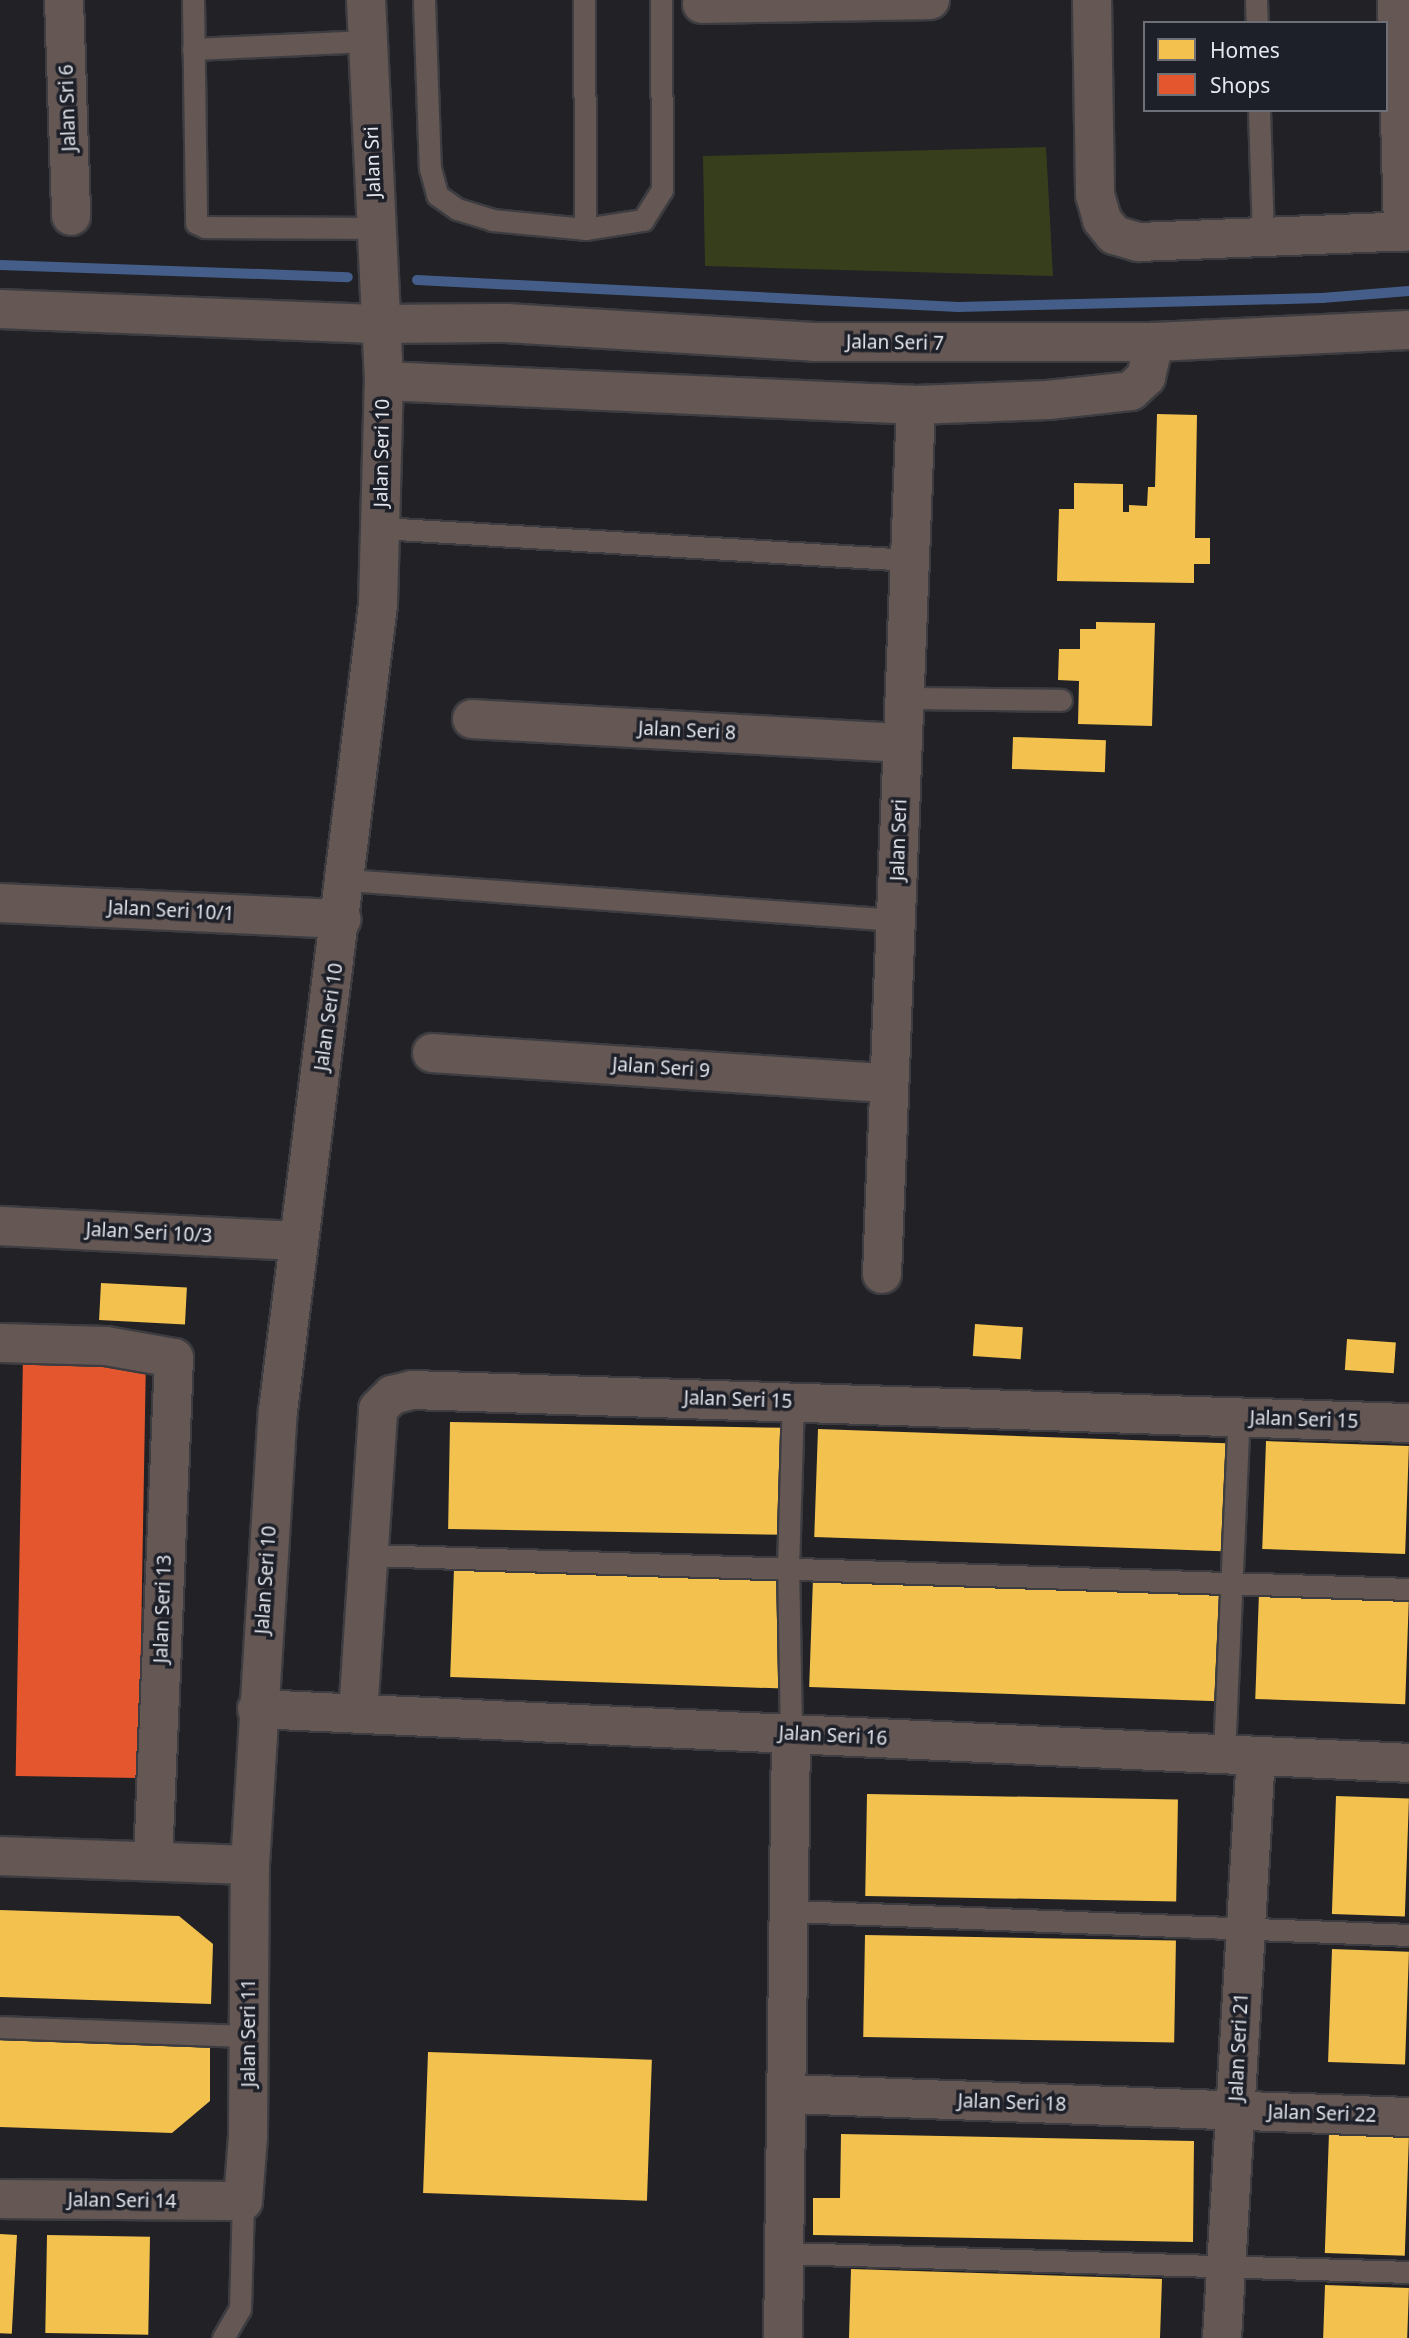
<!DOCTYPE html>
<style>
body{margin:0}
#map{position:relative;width:1409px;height:2338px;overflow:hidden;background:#212126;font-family:"Noto Sans",sans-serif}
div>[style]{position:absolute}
.green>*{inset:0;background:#373e1c}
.homes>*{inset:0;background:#f2c14e;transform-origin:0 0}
.shops>*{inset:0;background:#e4572e;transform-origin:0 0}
.stream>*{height:10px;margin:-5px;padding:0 5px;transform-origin:5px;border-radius:5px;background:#445e89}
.roads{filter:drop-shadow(2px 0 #3d3d41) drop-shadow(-2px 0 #3d3d41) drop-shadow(0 2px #3d3d41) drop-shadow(0 -2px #3d3d41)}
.service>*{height:21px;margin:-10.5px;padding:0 10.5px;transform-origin:10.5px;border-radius:10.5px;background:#655854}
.minor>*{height:38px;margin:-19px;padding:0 19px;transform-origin:19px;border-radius:19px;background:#655854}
span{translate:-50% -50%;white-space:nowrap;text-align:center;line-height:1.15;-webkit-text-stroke:7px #1e2029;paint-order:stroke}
.street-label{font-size:19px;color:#e5e6ed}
.legend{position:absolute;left:1143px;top:21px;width:245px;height:91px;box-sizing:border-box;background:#1e2029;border:2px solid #6e6f77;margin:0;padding:9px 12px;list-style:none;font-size:21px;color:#e5e6ed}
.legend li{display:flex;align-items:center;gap:14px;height:35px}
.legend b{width:35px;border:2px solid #6e6f77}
</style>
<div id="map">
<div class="green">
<i style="clip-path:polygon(1046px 147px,1053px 276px,705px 266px,703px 156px)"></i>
</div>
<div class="homes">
<i style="clip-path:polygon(1157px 414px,1197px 415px,1195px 538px,1210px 538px,1210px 564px,1194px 564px,1194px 583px,1057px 581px,1059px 509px,1074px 509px,1074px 483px,1123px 484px,1123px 512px,1129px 512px,1129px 505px,1147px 506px,1148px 487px,1155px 487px)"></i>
<i style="clip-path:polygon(1096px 622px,1155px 623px,1152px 726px,1078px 724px,1079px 681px,1058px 680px,1059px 649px,1080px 649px,1080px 629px,1096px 629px)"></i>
<i style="left:1013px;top:737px;width:93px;height:32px;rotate:2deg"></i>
<i style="left:101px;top:1283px;width:86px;height:37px;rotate:3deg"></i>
<i style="left:975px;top:1324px;width:48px;height:32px;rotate:4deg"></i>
<i style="left:1347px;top:1339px;width:49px;height:31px;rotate:4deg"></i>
<i style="left:450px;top:1422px;width:336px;height:107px;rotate:1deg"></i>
<i style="left:818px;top:1429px;width:409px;height:108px;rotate:2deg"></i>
<i style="left:1266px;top:1441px;width:143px;height:108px;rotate:2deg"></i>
<i style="left:454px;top:1568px;width:334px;height:109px;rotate:2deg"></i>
<i style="left:813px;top:1578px;width:409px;height:109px;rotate:2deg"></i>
<i style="left:1259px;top:1592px;width:150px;height:107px;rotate:2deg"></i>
<i style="left:867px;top:1794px;width:311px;height:102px;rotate:1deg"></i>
<i style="left:1336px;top:1796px;width:73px;height:118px;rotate:2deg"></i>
<i style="clip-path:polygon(0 1910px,179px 1916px,213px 1944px,211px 2004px,0 1997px)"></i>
<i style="left:865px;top:1935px;width:311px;height:102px;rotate:1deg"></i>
<i style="left:1332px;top:1949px;width:77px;height:113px;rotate:2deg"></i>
<i style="clip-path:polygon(0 2040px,210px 2047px,210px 2101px,172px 2133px,0 2127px)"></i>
<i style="left:428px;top:2052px;width:224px;height:141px;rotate:2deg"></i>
<i style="left:1329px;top:2133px;width:80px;height:120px;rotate:2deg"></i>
<i style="clip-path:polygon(841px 2134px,1194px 2141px,1193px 2242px,813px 2235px,813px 2198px,840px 2198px)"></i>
<i style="left:0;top:2234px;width:17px;height:99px;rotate:3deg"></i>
<i style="left:47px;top:2235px;width:103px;height:98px;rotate:1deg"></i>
<i style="clip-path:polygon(851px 2269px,1162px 2279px,1160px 2338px,849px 2338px)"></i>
<i style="left:1325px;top:2285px;width:84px;height:53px;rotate:2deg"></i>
</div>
<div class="shops">
<i style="left:23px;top:1355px;width:123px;height:421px;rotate:1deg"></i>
</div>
<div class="stream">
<i style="left:0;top:265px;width:348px;rotate:2deg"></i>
<i style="left:417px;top:280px;width:542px;rotate:2.86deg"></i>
<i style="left:958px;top:307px;width:364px;rotate:-1.4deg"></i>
<i style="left:1322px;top:298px;width:87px;rotate:-4.6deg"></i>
</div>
<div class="roads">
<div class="service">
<i style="left:193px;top:0;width:223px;rotate:89.2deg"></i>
<i style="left:196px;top:223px;width:10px;rotate:24deg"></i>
<i style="left:205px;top:227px;width:170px;rotate:0.3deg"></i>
<i style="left:424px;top:0;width:168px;rotate:88deg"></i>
<i style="left:430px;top:168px;width:28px;rotate:75deg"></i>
<i style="left:437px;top:195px;width:24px;rotate:35deg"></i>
<i style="left:457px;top:209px;width:37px;rotate:17deg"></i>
<i style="left:492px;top:220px;width:93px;rotate:5.5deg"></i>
<i style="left:585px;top:229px;width:59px;rotate:-8.8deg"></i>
<i style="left:643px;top:220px;width:36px;rotate:-58deg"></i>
<i style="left:662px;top:190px;width:190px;rotate:-90.3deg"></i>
<i style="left:584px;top:0;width:229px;rotate:89.7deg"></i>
<i style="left:1256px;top:0;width:23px;rotate:88deg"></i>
<i style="left:193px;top:49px;width:175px;rotate:-2.6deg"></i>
<i style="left:1259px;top:110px;width:125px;rotate:88.2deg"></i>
<i style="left:381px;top:528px;width:530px;rotate:3.46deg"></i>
<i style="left:904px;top:698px;width:157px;rotate:0.7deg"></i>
<i style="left:347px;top:880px;width:550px;rotate:4.17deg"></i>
<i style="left:368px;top:1555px;width:1042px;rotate:1.87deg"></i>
<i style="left:791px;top:1734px;width:166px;rotate:-91deg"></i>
<i style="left:788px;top:1568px;width:165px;rotate:-88.3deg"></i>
<i style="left:1224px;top:1754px;width:337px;rotate:-87.5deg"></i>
<i style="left:791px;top:1911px;width:618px;rotate:2.22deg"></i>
<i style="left:0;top:2027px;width:249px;rotate:2.1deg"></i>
<i style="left:785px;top:2253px;width:624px;rotate:1.74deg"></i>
<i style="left:223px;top:2338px;width:34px;rotate:-60deg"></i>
<i style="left:240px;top:2309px;width:108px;rotate:-88.4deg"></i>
</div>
<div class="minor">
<i style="left:64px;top:0;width:216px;rotate:88.1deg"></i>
<i style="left:1092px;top:0;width:195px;rotate:89.1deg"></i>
<i style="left:1095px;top:195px;width:26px;rotate:74deg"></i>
<i style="left:1102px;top:220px;width:19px;rotate:51deg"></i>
<i style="left:1114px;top:235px;width:26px;rotate:16deg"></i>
<i style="left:1139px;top:242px;width:270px;rotate:-2.3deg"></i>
<i style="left:1397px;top:0;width:232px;rotate:88.5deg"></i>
<i style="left:702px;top:4px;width:228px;rotate:-1deg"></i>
<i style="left:0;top:309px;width:381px;rotate:2.3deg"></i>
<i style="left:381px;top:324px;width:125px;rotate:-0.5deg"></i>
<i style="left:506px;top:323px;width:309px;rotate:3.5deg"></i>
<i style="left:814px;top:342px;width:340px"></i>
<i style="left:1154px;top:342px;width:255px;rotate:-2.7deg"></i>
<i style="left:384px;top:381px;width:533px;rotate:2.58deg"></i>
<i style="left:916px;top:405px;width:132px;rotate:-2.2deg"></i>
<i style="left:1048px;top:400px;width:83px;rotate:-6.2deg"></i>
<i style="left:1131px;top:391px;width:21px;rotate:-43deg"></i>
<i style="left:1146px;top:377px;width:36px;rotate:-77deg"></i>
<i style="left:472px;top:719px;width:431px;rotate:3.2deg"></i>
<i style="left:0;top:903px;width:342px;rotate:2.7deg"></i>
<i style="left:432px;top:1053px;width:458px;rotate:3.8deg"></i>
<i style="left:0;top:1226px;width:298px;rotate:2.9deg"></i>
<i style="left:882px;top:1274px;width:870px;rotate:-87.76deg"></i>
<i style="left:0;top:1343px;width:106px;rotate:1.6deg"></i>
<i style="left:106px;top:1346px;width:69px;rotate:10deg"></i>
<i style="left:174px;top:1358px;width:503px;rotate:92.39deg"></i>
<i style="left:257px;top:1709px;width:1153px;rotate:2.68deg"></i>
<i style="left:358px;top:1714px;width:306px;rotate:-86.2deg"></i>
<i style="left:378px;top:1409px;width:20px;rotate:-45deg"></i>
<i style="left:392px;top:1395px;width:21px;rotate:-14deg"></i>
<i style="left:412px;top:1390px;width:998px;rotate:1.9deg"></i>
<i style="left:0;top:1856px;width:250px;rotate:2.1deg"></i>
<i style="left:790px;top:2094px;width:619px;rotate:2.13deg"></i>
<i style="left:0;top:2199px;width:243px;rotate:0.5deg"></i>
<i style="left:243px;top:2201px;width:65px;rotate:-85.6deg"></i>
<i style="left:248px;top:2136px;width:271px;rotate:-89.6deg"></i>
<i style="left:250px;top:1865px;width:455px;rotate:-86.5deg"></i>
<i style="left:278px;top:1411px;width:812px;rotate:-82.93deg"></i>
<i style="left:378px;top:605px;width:224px;rotate:-88.5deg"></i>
<i style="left:384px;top:381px;width:381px;rotate:-92.7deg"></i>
<i style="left:783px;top:2338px;width:604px;rotate:-89.24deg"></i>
<i style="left:1222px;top:2338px;width:583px;rotate:-86.66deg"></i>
</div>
</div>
<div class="street-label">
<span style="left:68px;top:108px;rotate:-92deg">Jalan Sri 6</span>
<span style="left:373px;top:162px;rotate:-92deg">Jalan Sri</span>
<span style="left:895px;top:343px;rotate:1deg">Jalan Seri 7</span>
<span style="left:382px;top:453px;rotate:-89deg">Jalan Seri 10</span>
<span style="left:687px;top:731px;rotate:3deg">Jalan Seri 8</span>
<span style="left:899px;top:840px;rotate:-88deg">Jalan Seri</span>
<span style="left:171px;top:911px;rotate:3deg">Jalan Seri 10/1</span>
<span style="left:329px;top:1017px;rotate:-82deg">Jalan Seri 10</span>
<span style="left:661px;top:1068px;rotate:4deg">Jalan Seri 9</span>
<span style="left:149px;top:1233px;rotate:3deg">Jalan Seri 10/3</span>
<span style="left:738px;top:1400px;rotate:2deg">Jalan Seri 15</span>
<span style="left:1304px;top:1420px;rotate:2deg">Jalan Seri 15</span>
<span style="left:266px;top:1580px;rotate:-86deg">Jalan Seri 10</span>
<span style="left:163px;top:1609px;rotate:-88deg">Jalan Seri 13</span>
<span style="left:833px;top:1736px;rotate:3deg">Jalan Seri 16</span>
<span style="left:249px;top:2033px;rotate:-90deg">Jalan Seri 11</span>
<span style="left:1239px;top:2047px;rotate:-87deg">Jalan Seri 21</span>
<span style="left:1012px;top:2103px;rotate:2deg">Jalan Seri 18</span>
<span style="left:1322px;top:2114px;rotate:2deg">Jalan Seri 22</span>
<span style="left:122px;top:2201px;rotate:1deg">Jalan Seri 14</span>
</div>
<ul class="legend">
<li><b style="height:19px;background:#f2c14e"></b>Homes</li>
<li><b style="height:19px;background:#e4572e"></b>Shops</li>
</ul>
</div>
